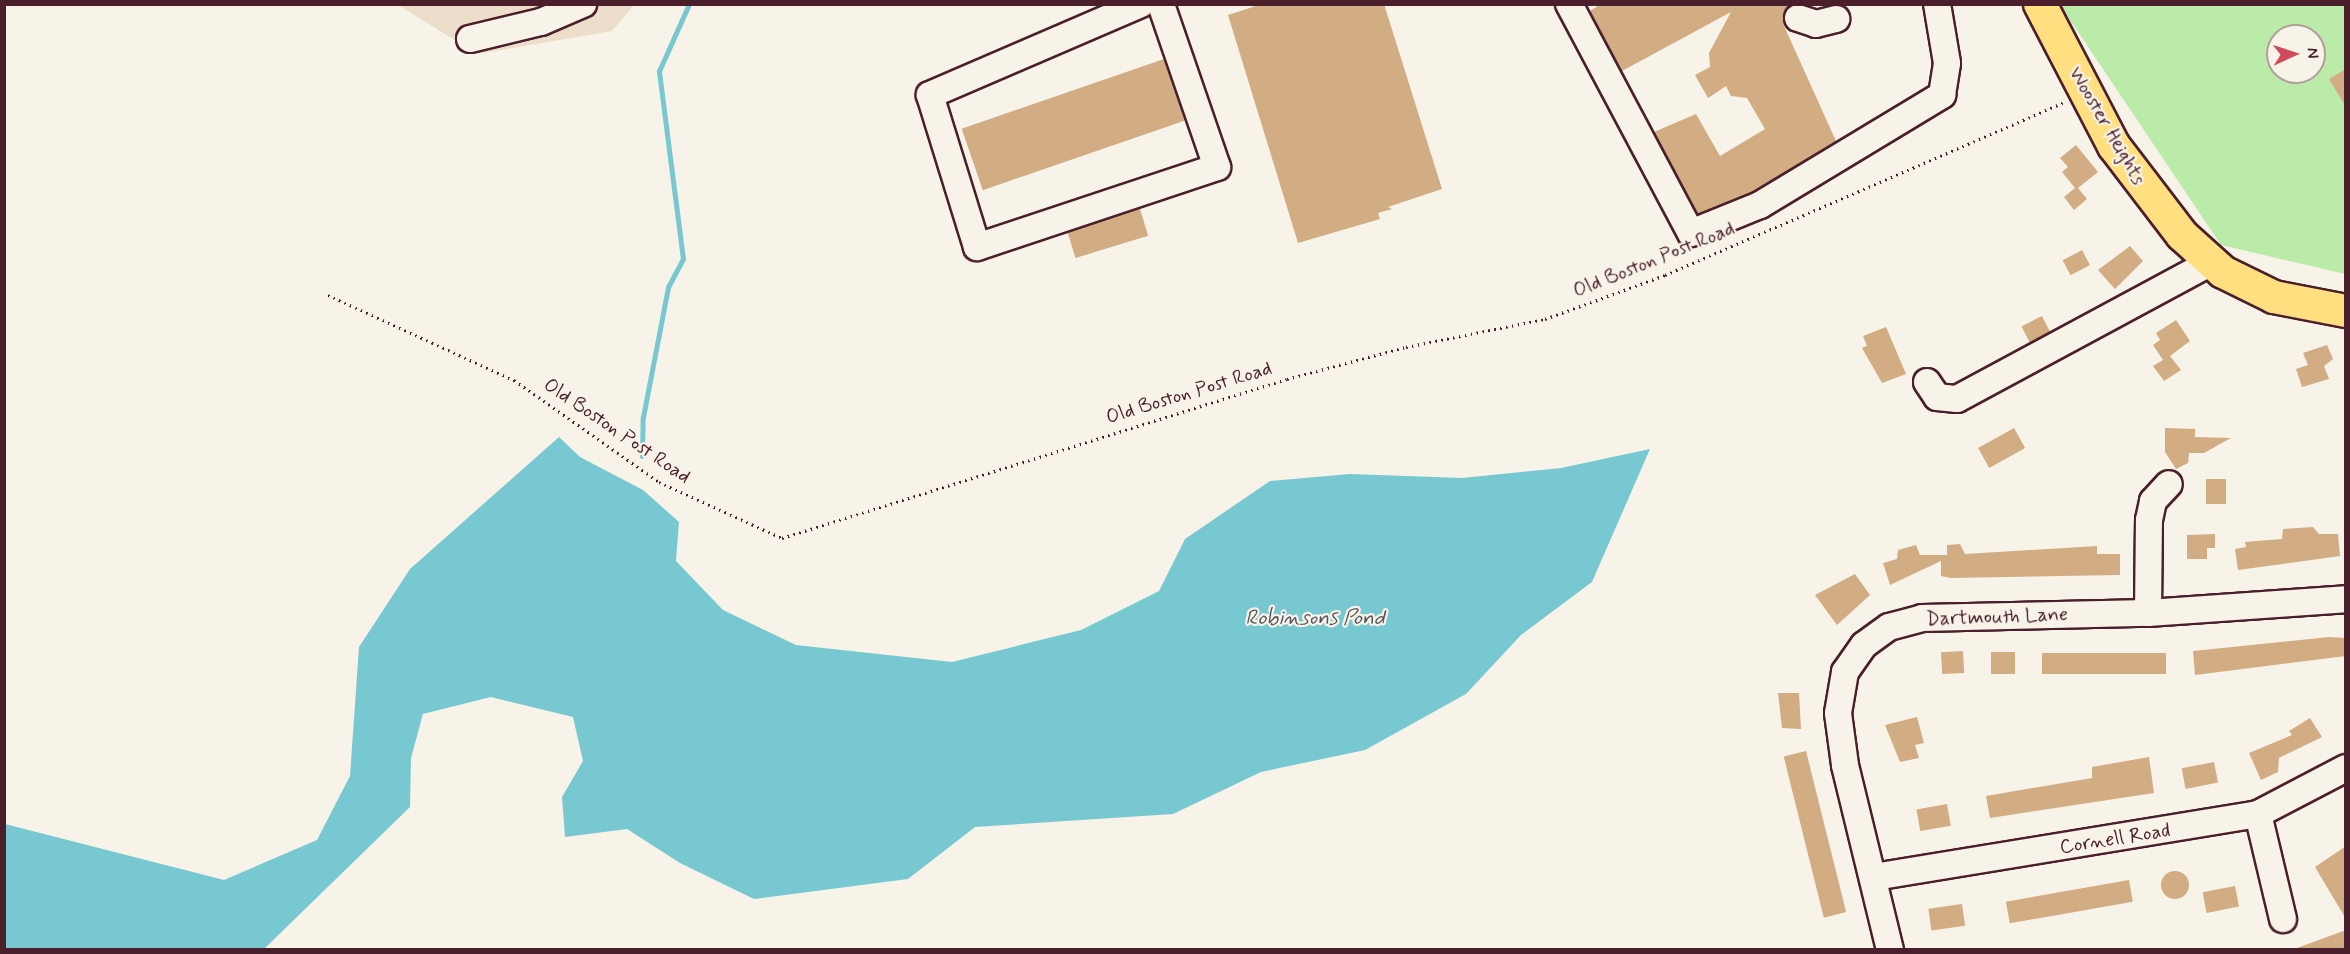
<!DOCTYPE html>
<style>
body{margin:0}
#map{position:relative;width:2350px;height:954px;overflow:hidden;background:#f7f3e8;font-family:Mynerve,sans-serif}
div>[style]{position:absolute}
.built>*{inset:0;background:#ecdeca}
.green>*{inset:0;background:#bbeba9}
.water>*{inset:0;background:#78c8d2}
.stream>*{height:5px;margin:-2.5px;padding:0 2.5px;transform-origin:2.5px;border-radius:2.5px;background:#78c8d2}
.building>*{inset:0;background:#d2ac83;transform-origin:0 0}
.round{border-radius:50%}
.path>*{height:3px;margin-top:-1.5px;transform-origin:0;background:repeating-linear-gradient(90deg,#4a1f2b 0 1.5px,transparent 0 6px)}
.roads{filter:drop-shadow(2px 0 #4a1f2b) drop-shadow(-2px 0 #4a1f2b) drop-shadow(0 2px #4a1f2b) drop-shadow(0 -2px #4a1f2b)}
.minor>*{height:26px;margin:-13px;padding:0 13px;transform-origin:13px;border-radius:13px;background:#f7f3e8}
.major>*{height:32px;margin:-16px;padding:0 16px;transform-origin:16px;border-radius:16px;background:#ffdf80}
span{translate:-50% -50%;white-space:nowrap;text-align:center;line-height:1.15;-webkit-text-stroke:4.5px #f7f3e8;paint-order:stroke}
.street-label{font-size:20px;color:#4a1f2b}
.water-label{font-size:21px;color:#58525d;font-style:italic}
.frame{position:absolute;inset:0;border:6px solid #4a1f2b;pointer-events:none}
.north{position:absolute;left:2266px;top:24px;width:60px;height:60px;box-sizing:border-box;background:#f7f3e8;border:2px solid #b29e9c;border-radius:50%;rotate:87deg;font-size:16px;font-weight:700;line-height:24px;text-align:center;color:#4a1f2b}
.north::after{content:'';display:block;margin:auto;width:21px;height:27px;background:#d1495b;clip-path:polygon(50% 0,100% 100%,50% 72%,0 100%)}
</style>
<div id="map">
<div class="built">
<i style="clip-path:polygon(398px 5px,634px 5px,612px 31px,477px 54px)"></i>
</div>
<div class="green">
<i style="clip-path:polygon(evenodd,2060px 5px,2345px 5px,2345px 274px,2221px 245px,2060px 5px,2278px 36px,2314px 36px,2314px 72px,2278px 72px,2278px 36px)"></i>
</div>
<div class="water">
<i style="clip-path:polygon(559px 437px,580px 457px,643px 490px,679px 522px,676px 561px,723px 610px,796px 645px,952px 662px,1081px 630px,1159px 591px,1185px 539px,1270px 481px,1350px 474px,1462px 478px,1561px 468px,1650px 449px,1592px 582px,1521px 635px,1466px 694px,1365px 750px,1261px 772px,1173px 814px,975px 827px,908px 879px,754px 899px,680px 863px,627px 829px,565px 837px,562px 797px,583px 761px,573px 717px,491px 697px,423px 714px,411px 758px,410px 807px,264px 949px,5px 949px,5px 824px,224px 880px,317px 840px,350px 776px,359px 647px,410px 569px)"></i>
</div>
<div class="stream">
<i style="left:642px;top:456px;width:39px;rotate:-89deg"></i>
<i style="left:643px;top:417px;width:132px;rotate:-79.1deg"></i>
<i style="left:668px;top:287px;width:32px;rotate:-62deg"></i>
<i style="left:683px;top:259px;width:190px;rotate:-97.3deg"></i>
<i style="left:659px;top:71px;width:73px;rotate:-65.9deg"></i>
</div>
<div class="building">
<i style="clip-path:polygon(1262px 4px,1384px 4px,1442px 189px,1388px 207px,1392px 209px,1378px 213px,1380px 219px,1298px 243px,1228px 15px)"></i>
<i style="clip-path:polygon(1601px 4px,1792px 4px,1784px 13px,1784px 26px,1836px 141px,1753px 192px,1698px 214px,1654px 132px,1696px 114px,1720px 156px,1765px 129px,1747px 98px,1731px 96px,1726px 86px,1708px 98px,1695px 75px,1710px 67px,1709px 53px,1731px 12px,1622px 71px,1590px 11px)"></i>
<i style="left:1164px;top:59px;width:65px;height:214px;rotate:71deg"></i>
<i style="clip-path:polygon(2346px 69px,2346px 107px,2329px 79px)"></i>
<i style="clip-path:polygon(2076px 145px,2098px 172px,2078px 188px,2087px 199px,2074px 210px,2064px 197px,2075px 188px,2062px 172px,2068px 167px,2060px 158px)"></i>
<i style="left:1140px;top:209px;width:28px;height:76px;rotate:73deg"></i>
<i style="clip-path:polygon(2130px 246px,2143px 261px,2115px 289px,2098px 270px)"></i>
<i style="left:2082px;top:250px;width:17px;height:22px;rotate:62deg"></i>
<i style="left:2042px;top:316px;width:18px;height:23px;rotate:63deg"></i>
<i style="clip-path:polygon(2176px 320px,2190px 341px,2170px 356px,2181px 370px,2164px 381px,2153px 366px,2163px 360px,2153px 345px,2160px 340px,2156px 333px)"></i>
<i style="clip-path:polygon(1886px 327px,1906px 374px,1882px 383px,1862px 348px,1867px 346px,1863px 336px)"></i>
<i style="clip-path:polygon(2327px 345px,2333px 359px,2324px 366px,2329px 379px,2302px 387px,2296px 369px,2308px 365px,2303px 353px)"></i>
<i style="left:2014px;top:428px;width:23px;height:41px;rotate:61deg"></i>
<i style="clip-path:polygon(2165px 428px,2195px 429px,2195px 437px,2231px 438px,2204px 453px,2189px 453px,2188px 463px,2176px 469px,2165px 452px)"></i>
<i style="left:2206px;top:479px;width:20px;height:25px"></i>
<i style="clip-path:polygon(2313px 527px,2319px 534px,2338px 534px,2340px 556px,2238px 570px,2235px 549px,2246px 547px,2245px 542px,2282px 539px,2283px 529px)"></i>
<i style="clip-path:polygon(2215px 534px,2215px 548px,2207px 548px,2207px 559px,2187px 559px,2187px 535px)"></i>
<i style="clip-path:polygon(1960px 544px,1965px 554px,2097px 546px,2097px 554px,2120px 554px,2120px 575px,1951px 578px,1941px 576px,1941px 561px,1890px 585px,1883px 563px,1897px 559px,1898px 550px,1916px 545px,1920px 555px,1947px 555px,1947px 545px)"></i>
<i style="clip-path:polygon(1855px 574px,1870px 595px,1837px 625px,1815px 595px)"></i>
<i style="clip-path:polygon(2329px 637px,2346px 638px,2346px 656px,2195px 675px,2193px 651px)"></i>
<i style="left:1963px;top:651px;width:22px;height:22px;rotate:87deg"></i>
<i style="left:1991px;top:652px;width:24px;height:22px"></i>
<i style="left:2042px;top:653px;width:124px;height:21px"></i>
<i style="clip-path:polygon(1778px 693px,1799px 693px,1801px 729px,1782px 728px)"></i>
<i style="clip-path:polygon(1917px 717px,1924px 743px,1915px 745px,1919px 758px,1900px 762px,1885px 725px)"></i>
<i style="clip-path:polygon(2310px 718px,2322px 737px,2279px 758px,2278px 772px,2261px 780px,2249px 753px,2292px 735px,2289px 731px)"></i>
<i style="left:1806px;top:751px;width:166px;height:23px;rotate:76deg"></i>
<i style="clip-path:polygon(2149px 757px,2154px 793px,1990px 818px,1986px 796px,2092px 778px,2092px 767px)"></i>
<i style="left:2214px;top:762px;width:21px;height:33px;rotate:79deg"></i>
<i style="left:1947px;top:804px;width:22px;height:31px;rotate:80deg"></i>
<i style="clip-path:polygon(2346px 846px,2346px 919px,2315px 867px)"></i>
<i class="round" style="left:2161px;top:871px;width:28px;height:28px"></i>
<i style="left:2129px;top:880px;width:22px;height:125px;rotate:80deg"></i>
<i style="left:2235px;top:886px;width:21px;height:33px;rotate:79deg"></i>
<i style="left:1962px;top:904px;width:22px;height:34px;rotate:82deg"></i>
<i style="clip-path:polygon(2346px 930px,2346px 950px,2297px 950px,2297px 948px)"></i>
</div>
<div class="path">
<i style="left:328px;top:295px;width:205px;rotate:24.6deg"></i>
<i style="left:514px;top:380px;width:177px;rotate:35.1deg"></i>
<i style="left:659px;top:482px;width:135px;rotate:24.5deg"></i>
<i style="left:782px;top:538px;width:529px;rotate:-17.48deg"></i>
<i style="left:1287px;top:379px;width:123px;rotate:-15.1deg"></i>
<i style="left:1406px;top:347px;width:142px;rotate:-11.4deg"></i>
<i style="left:1545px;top:319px;width:128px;rotate:-20.1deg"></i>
<i style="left:1665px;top:275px;width:435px;rotate:-23.4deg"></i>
</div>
<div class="roads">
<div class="minor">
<i style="left:1141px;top:4px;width:230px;rotate:156.7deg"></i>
<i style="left:930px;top:95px;width:159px;rotate:72.8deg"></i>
<i style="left:977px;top:247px;width:253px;rotate:-18.4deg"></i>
<i style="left:1217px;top:167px;width:172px;rotate:-109deg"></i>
<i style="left:1569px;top:4px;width:259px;rotate:62deg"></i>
<i style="left:1691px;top:233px;width:74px;rotate:-22.1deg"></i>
<i style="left:1760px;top:205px;width:213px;rotate:-31.1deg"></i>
<i style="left:1942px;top:95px;width:32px;rotate:-81deg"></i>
<i style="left:1947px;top:63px;width:60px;rotate:-99.6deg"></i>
<i style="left:1798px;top:18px;width:19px;rotate:18deg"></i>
<i style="left:1816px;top:24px;width:21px;rotate:-14deg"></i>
<i style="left:470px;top:39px;width:73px;rotate:-13.5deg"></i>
<i style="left:541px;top:22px;width:46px;rotate:-23.2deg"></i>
<i style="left:1927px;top:382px;width:18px;rotate:56deg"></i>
<i style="left:1937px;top:397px;width:20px;rotate:6deg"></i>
<i style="left:1957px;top:399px;width:289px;rotate:-28.3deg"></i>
<i style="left:2148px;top:613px;width:93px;rotate:-89.4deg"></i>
<i style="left:2149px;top:520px;width:19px;rotate:-78deg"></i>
<i style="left:2153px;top:501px;width:23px;rotate:-47deg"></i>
<i style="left:2258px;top:814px;width:108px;rotate:76.6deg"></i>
<i style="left:1874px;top:877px;width:389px;rotate:-9.3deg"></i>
<i style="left:2258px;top:814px;width:99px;rotate:-27.6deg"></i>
<i style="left:1890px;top:950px;width:190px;rotate:-103.7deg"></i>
<i style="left:1845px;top:765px;width:52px;rotate:-97.7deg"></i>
<i style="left:1838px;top:713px;width:42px;rotate:-80.3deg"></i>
<i style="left:1845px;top:672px;width:33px;rotate:-55deg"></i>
<i style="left:1864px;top:645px;width:31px;rotate:-36deg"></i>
<i style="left:1889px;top:627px;width:34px;rotate:-15deg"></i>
<i style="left:1922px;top:618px;width:226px;rotate:-1.3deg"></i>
<i style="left:2148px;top:613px;width:198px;rotate:-4deg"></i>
</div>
<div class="major">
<i style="left:2040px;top:4px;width:160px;rotate:62.5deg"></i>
<i style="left:2114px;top:146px;width:112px;rotate:52.6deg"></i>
<i style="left:2182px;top:235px;width:55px;rotate:42.1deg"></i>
<i style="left:2223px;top:272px;width:57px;rotate:26.1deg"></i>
<i style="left:2274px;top:297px;width:73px;rotate:11deg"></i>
</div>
</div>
<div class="street-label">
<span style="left:2107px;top:126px;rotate:60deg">Wooster Heights</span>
<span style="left:1654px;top:260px;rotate:-22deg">Old Boston Post Road</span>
<span style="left:1189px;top:393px;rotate:-17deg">Old Boston Post Road</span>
<span style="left:617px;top:431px;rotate:34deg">Old Boston Post Road</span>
<span style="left:1997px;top:617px;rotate:-2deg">Dartmouth Lane</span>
<span style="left:2115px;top:839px;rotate:-9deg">Cornell Road</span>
</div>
<div class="water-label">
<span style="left:1315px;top:618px">Robinsons Pond</span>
</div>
<div class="frame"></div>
<div class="north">N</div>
</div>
